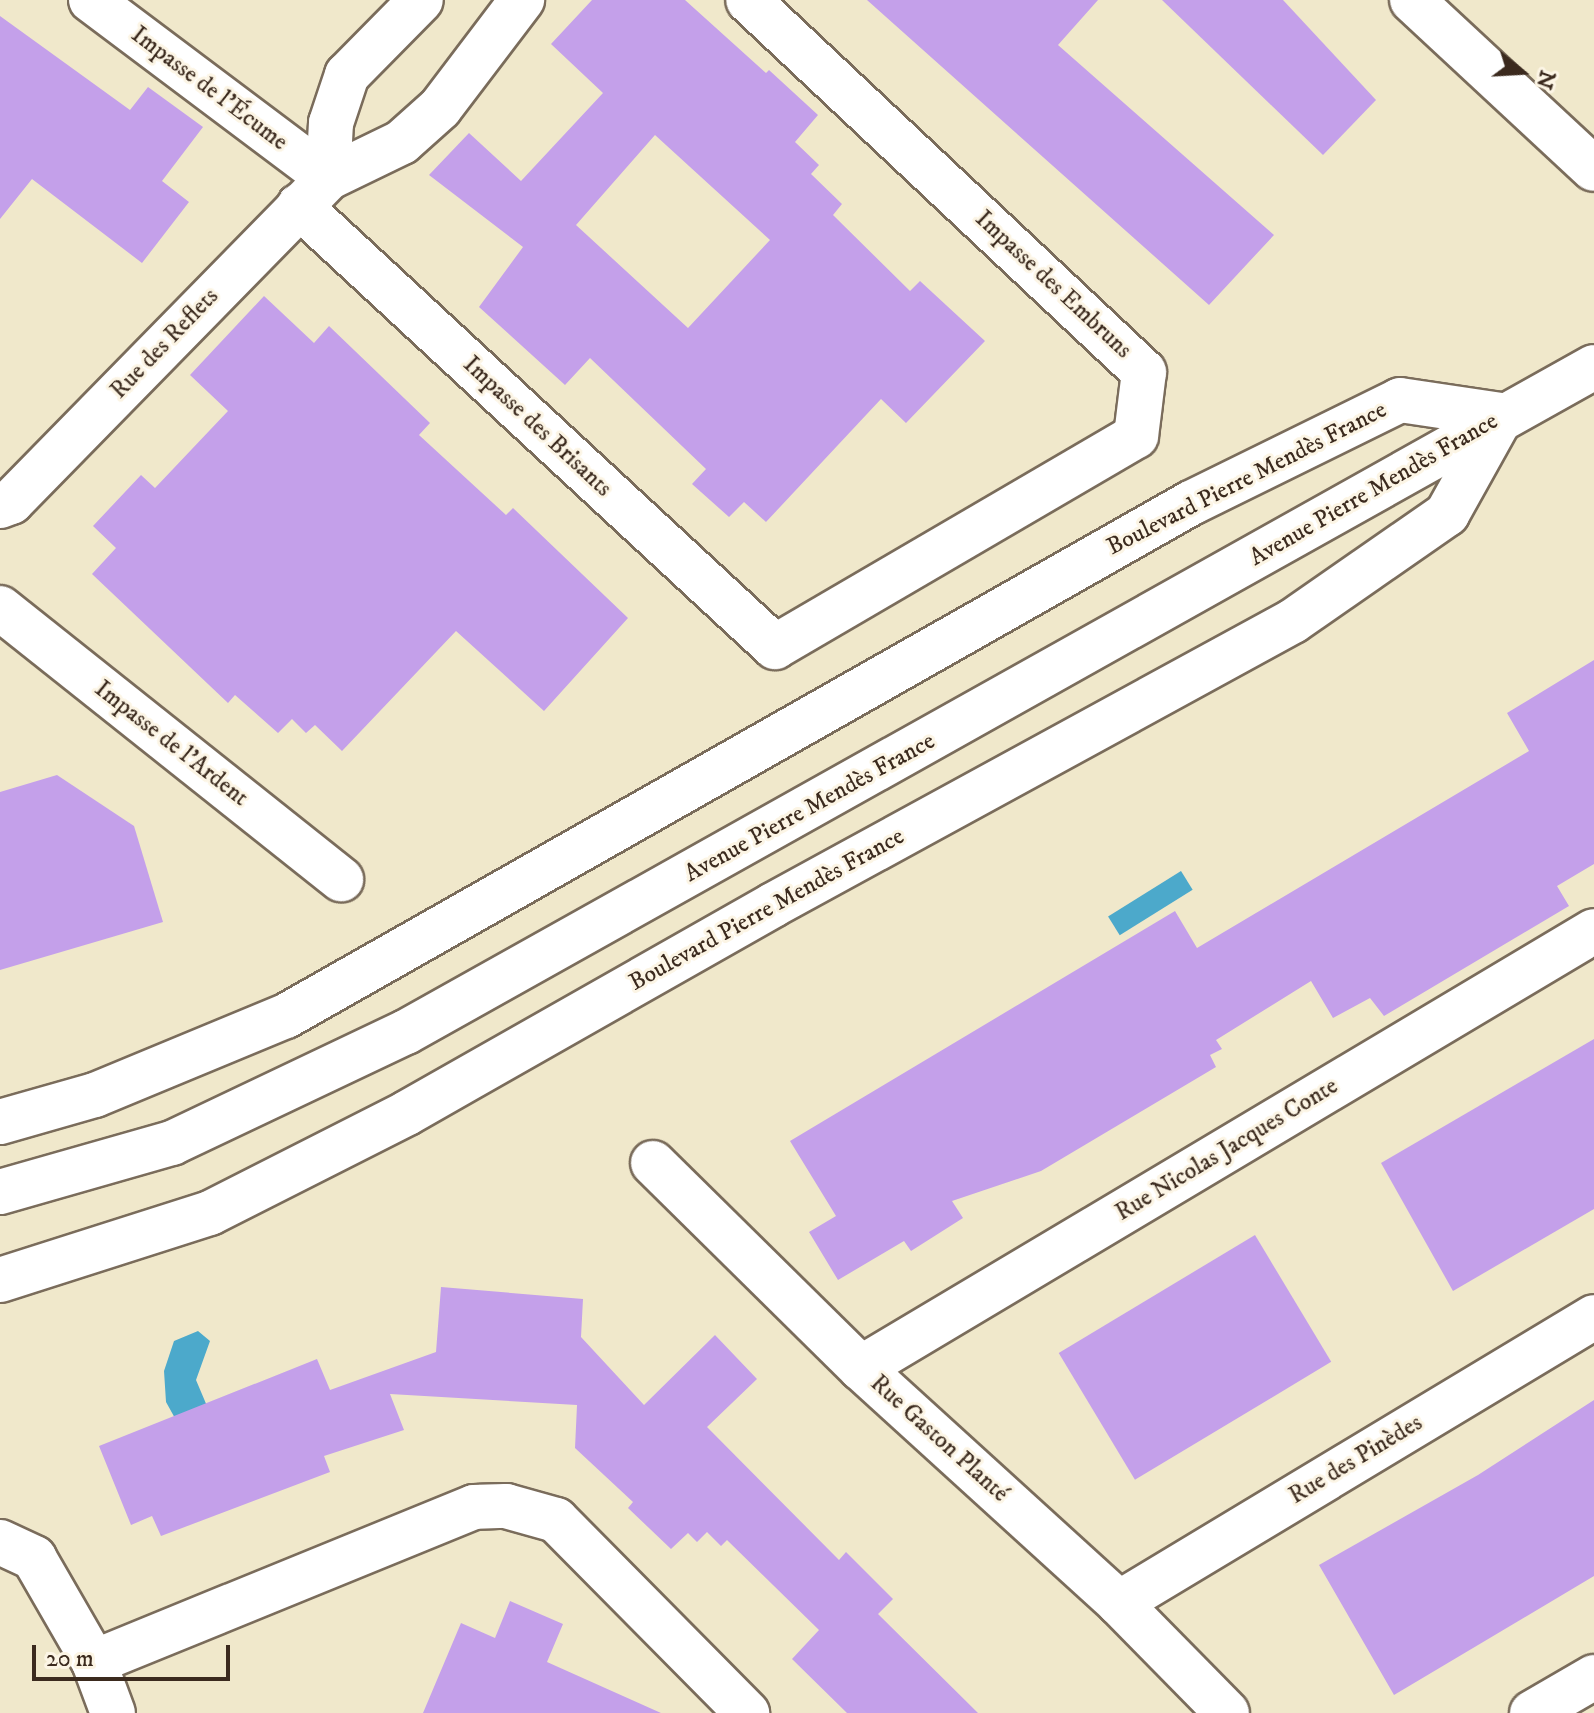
<!DOCTYPE html>
<meta charset="utf-8">
<style>
body{margin:0}
#map{position:relative;width:1594px;height:1713px;overflow:hidden;background:#f0e8cb;font-family:"IM FELL DW Pica",serif}
div>[style]{position:absolute}
.water>*{inset:0;background:#4ca9cb;transform-origin:0 0}
.building>*{inset:0;background:#c4a0ea;transform-origin:0 0}
.roads{filter:drop-shadow(2px 0 #7a6c5b) drop-shadow(-2px 0 #7a6c5b) drop-shadow(0 2px #7a6c5b) drop-shadow(0 -2px #7a6c5b)}
.minor>*{height:44px;margin:-22px;padding:0 22px;transform-origin:22px;border-radius:22px;background:#fff}
.tertiary>*{height:44px;margin:-22px;padding:0 22px;transform-origin:22px;border-radius:22px;background:#fff}
span{translate:-50% -50%;white-space:nowrap;text-align:center;line-height:1.15;-webkit-text-stroke:6px #fcf5e5;paint-order:stroke}
.street-label{font-size:24px;color:#3b2a1e}
.north{position:absolute;left:1482px;top:32px;width:80px;height:80px;-webkit-text-stroke:6px #fcf5e5;paint-order:stroke;rotate:108deg;font-size:22px;font-weight:700;line-height:32px;text-align:center;color:#3b2a1e}
.north::after{content:'';display:block;margin:auto;width:28px;height:36px;background:#3b2a1e;clip-path:polygon(50% 0,100% 100%,50% 72%,0 100%)}
.scale{position:absolute;left:32px;top:1645px;width:198px;height:36px;box-sizing:border-box;border:4px solid #3b2a1e;border-top:0;padding-left:10px;font-size:24px;line-height:28px;white-space:nowrap;color:#3b2a1e;-webkit-text-stroke:6px #fcf5e5;paint-order:stroke}
</style>
<div id="map">
<div class="water">
<i style="left:1181px;top:871px;width:22px;height:86px;rotate:58deg"></i>
<i style="clip-path:polygon(198px 1331px,210px 1341px,196px 1380px,207px 1406px,176px 1420px,166px 1402px,164px 1371px,174px 1341px)"></i>
</div>
<div class="building">
<i style="clip-path:polygon(evenodd,592px 0,685px 0,766px 73px,769px 70px,818px 115px,795px 142px,819px 165px,811px 174px,842px 204px,833px 215px,910px 291px,920px 281px,985px 341px,906px 423px,881px 399px,766px 522px,744px 502px,729px 517px,692px 484px,706px 469px,590px 358px,565px 385px,479px 307px,523px 247px,429px 175px,469px 133px,521px 181px,603px 93px,551px 44px,592px 0,655px 135px,770px 240px,688px 328px,576px 225px,655px 135px)"></i>
<i style="clip-path:polygon(867px 0,1098px 0,1058px 45px,1274px 235px,1209px 305px)"></i>
<i style="clip-path:polygon(1162px 0,1283px 0,1376px 100px,1323px 155px)"></i>
<i style="clip-path:polygon(0 16px,130px 110px,148px 87px,203px 127px,162px 181px,189px 202px,142px 263px,32px 179px,0 219px)"></i>
<i style="clip-path:polygon(264px 296px,314px 343px,329px 326px,430px 423px,419px 435px,506px 515px,513px 508px,628px 618px,544px 711px,456px 631px,342px 751px,315px 725px,306px 733px,292px 719px,278px 733px,235px 695px,228px 703px,92px 574px,116px 548px,93px 526px,141px 475px,155px 488px,228px 411px,190px 375px)"></i>
<i style="clip-path:polygon(1594px 660px,1594px 864px,1557px 886px,1569px 906px,1384px 1016px,1370px 998px,1333px 1018px,1311px 981px,1216px 1040px,1222px 1049px,1210px 1055px,1216px 1067px,1041px 1171px,952px 1201px,963px 1218px,911px 1251px,904px 1241px,838px 1280px,809px 1232px,836px 1216px,790px 1141px,1175px 911px,1197px 948px,1529px 751px,1507px 713px)"></i>
<i style="clip-path:polygon(57px 775px,134px 826px,163px 922px,0 970px,0 792px)"></i>
<i style="clip-path:polygon(1594px 1039px,1594px 1209px,1453px 1291px,1381px 1163px)"></i>
<i style="left:1255px;top:1235px;width:148px;height:229px;rotate:59deg"></i>
<i style="clip-path:polygon(441px 1287px,583px 1299px,581px 1337px,644px 1405px,715px 1335px,757px 1379px,707px 1427px,839px 1560px,846px 1552px,893px 1599px,878px 1614px,978px 1713px,847px 1713px,792px 1659px,819px 1630px,727px 1540px,721px 1546px,707px 1532px,697px 1542px,688px 1533px,671px 1549px,628px 1508px,633px 1502px,575px 1448px,577px 1405px,390px 1394px,404px 1430px,324px 1456px,330px 1472px,161px 1536px,152px 1516px,131px 1525px,99px 1446px,317px 1359px,330px 1390px,436px 1352px)"></i>
<i style="clip-path:polygon(1594px 1400px,1594px 1576px,1394px 1695px,1319px 1565px,1478px 1475px)"></i>
<i style="clip-path:polygon(510px 1601px,563px 1624px,547px 1662px,661px 1713px,423px 1713px,461px 1623px,495px 1638px)"></i>
</div>
<div class="roads">
<div class="minor">
<i style="left:91px;top:0;width:296px;rotate:36.9deg"></i>
<i style="left:328px;top:178px;width:82px;rotate:-25.9deg"></i>
<i style="left:402px;top:142px;width:51px;rotate:-41.8deg"></i>
<i style="left:440px;top:108px;width:136px;rotate:-52.8deg"></i>
<i style="left:1412px;top:0;width:248px;rotate:42.9deg"></i>
<i style="left:299px;top:206px;width:649px;rotate:42.81deg"></i>
<i style="left:775px;top:647px;width:418px;rotate:-30.3deg"></i>
<i style="left:1136px;top:436px;width:64px;rotate:-82.9deg"></i>
<i style="left:1144px;top:372px;width:543px;rotate:-136.79deg"></i>
<i style="left:0;top:506px;width:12px;rotate:-20deg"></i>
<i style="left:11px;top:502px;width:453px;rotate:-45.6deg"></i>
<i style="left:328px;top:178px;width:55px;rotate:-86.9deg"></i>
<i style="left:331px;top:123px;width:51px;rotate:-71.6deg"></i>
<i style="left:347px;top:75px;width:105px;rotate:-45.4deg"></i>
<i style="left:0;top:608px;width:436px;rotate:38.5deg"></i>
<i style="left:653px;top:1163px;width:292px;rotate:44.6deg"></i>
<i style="left:861px;top:1368px;width:349px;rotate:42.3deg"></i>
<i style="left:1119px;top:1603px;width:154px;rotate:45.5deg"></i>
<i style="left:861px;top:1368px;width:853px;rotate:-30.8deg"></i>
<i style="left:0;top:1542px;width:38px;rotate:25deg"></i>
<i style="left:34px;top:1558px;width:120px;rotate:60deg"></i>
<i style="left:94px;top:1662px;width:54px;rotate:69.6deg"></i>
<i style="left:1119px;top:1603px;width:554px;rotate:-31.05deg"></i>
<i style="left:94px;top:1662px;width:410px;rotate:-22.2deg"></i>
<i style="left:474px;top:1507px;width:32px;rotate:-2deg"></i>
<i style="left:506px;top:1506px;width:52px;rotate:15.6deg"></i>
<i style="left:556px;top:1520px;width:272px;rotate:45.3deg"></i>
<i style="left:1532px;top:1713px;width:72px;rotate:-30.1deg"></i>
</div>
<div class="tertiary">
<i style="left:0;top:1122px;width:99px;rotate:-15.9deg"></i>
<i style="left:95px;top:1095px;width:207px;rotate:-22.5deg"></i>
<i style="left:286px;top:1016px;width:1040px;rotate:-29.55deg"></i>
<i style="left:1191px;top:503px;width:233px;rotate:-26.2deg"></i>
<i style="left:1400px;top:400px;width:102px;rotate:8.4deg"></i>
<i style="left:0;top:1192px;width:179px;rotate:-15.9deg"></i>
<i style="left:172px;top:1143px;width:259px;rotate:-25.4deg"></i>
<i style="left:406px;top:1032px;width:1361px;rotate:-29.24deg"></i>
<i style="left:0;top:1280px;width:220px;rotate:-17.7deg"></i>
<i style="left:210px;top:1213px;width:221px;rotate:-26.9deg"></i>
<i style="left:407px;top:1113px;width:421px;rotate:-29.6deg"></i>
<i style="left:773px;top:905px;width:592px;rotate:-28.64deg"></i>
<i style="left:1293px;top:621px;width:188px;rotate:-34.8deg"></i>
<i style="left:1447px;top:514px;width:111px;rotate:-60.9deg"></i>
</div>
</div>
<div class="street-label">
<span style="left:209px;top:89px;rotate:37deg">Impasse de l'Écume</span>
<span style="left:1053px;top:285px;rotate:43deg">Impasse des Embruns</span>
<span style="left:165px;top:344px;rotate:-46deg">Rue des Reflets</span>
<span style="left:537px;top:427px;rotate:43deg">Impasse des Brisants</span>
<span style="left:1247px;top:479px;rotate:-27deg">Boulevard Pierre Mendès France</span>
<span style="left:1374px;top:490px;rotate:-30deg">Avenue Pierre Mendès France</span>
<span style="left:171px;top:744px;rotate:38deg">Impasse de l'Ardent</span>
<span style="left:810px;top:808px;rotate:-29deg">Avenue Pierre Mendès France</span>
<span style="left:767px;top:910px;rotate:-29deg">Boulevard Pierre Mendès France</span>
<span style="left:1227px;top:1150px;rotate:-31deg">Rue Nicolas Jacques Conte</span>
<span style="left:939px;top:1439px;rotate:42deg">Rue Gaston Planté</span>
<span style="left:1356px;top:1460px;rotate:-31deg">Rue des Pinèdes</span>
</div>
<div class="north">N</div>
<div class="scale">20 m</div>
</div>
